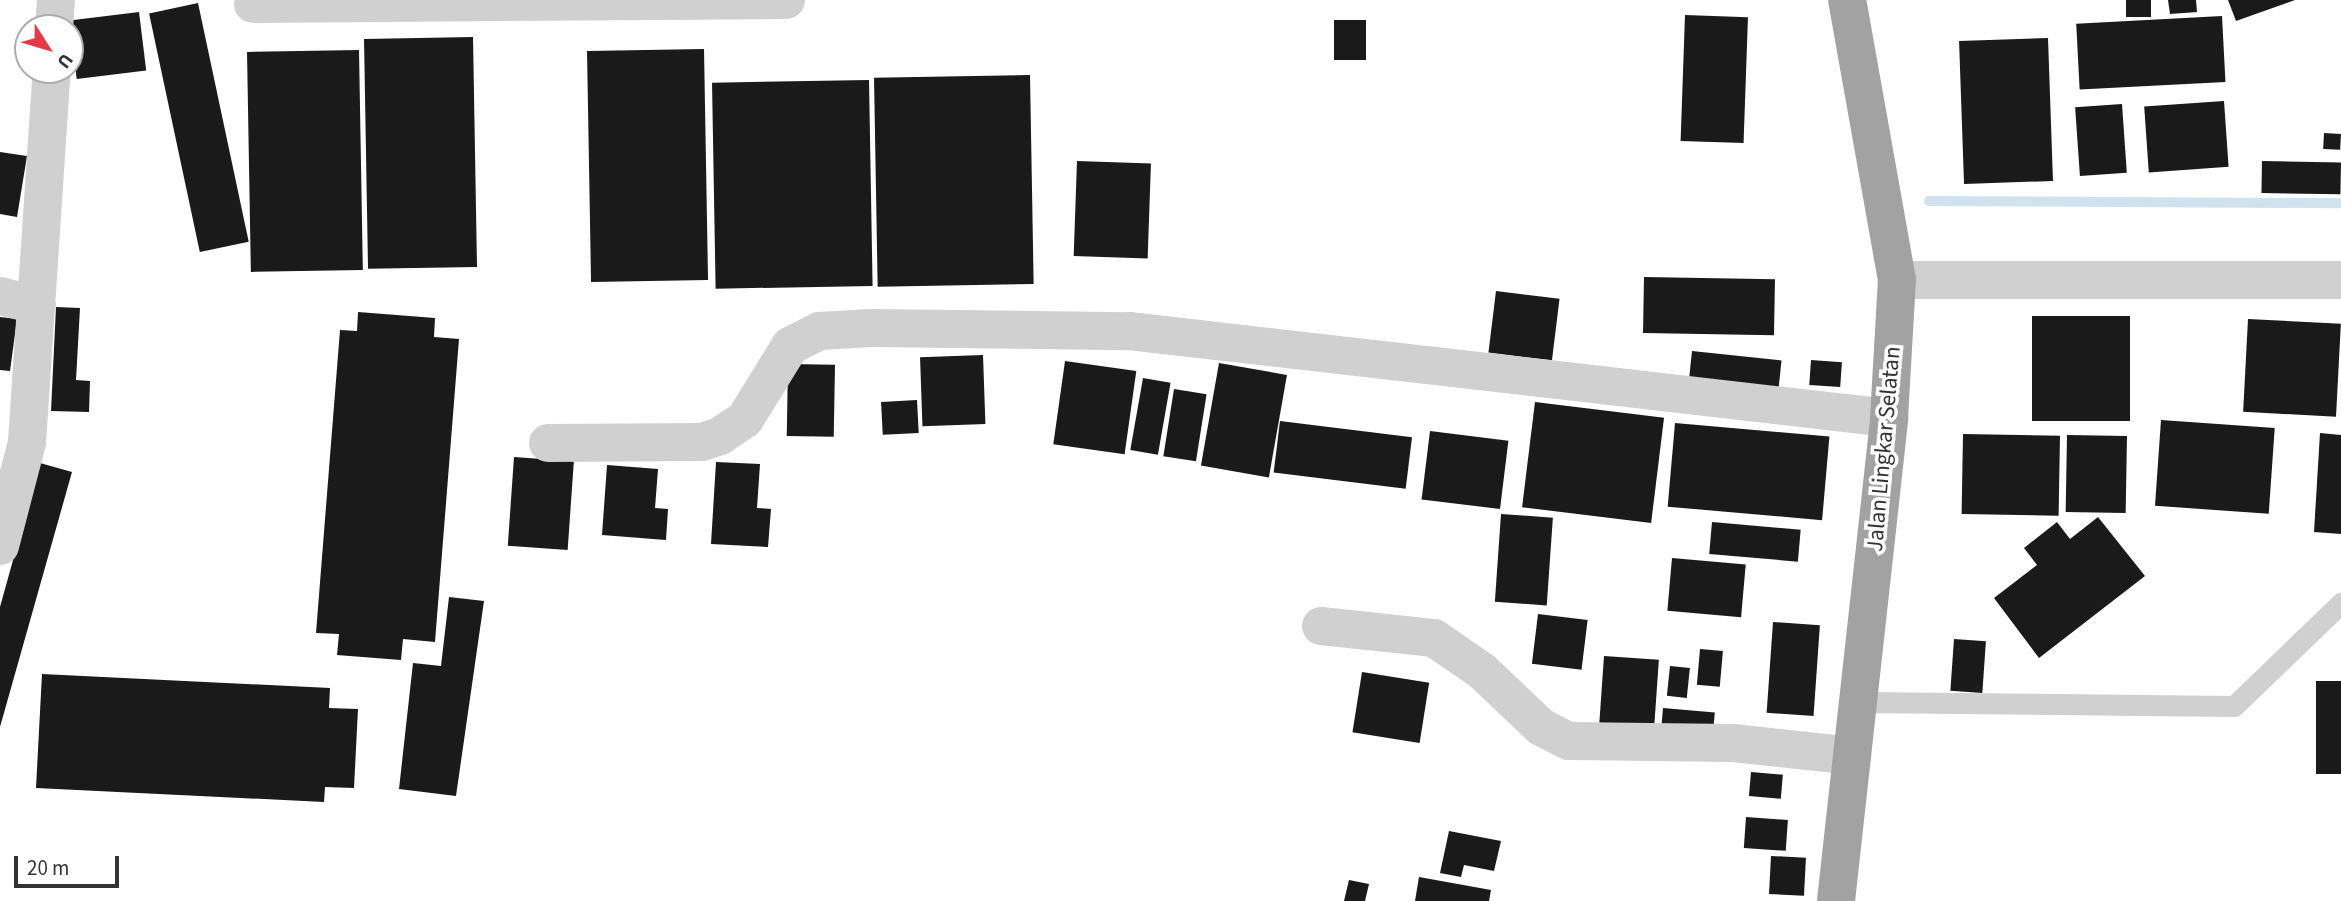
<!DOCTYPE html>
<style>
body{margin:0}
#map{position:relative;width:2341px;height:901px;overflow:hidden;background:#fff;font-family:"Source Sans 3",sans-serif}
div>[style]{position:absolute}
.stream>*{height:10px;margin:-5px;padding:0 5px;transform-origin:5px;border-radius:5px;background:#cfe2ee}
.building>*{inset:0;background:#1a1a1a;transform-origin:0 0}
.service>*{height:21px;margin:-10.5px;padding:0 10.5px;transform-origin:10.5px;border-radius:10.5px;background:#d0d0d0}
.minor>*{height:38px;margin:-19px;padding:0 19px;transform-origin:19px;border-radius:19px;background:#d0d0d0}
.trunk>*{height:38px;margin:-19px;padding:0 19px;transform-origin:19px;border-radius:19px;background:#a2a2a2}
span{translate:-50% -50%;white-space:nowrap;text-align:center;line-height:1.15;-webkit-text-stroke:7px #fff;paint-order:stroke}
.street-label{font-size:23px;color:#333}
.north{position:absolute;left:14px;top:14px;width:70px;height:70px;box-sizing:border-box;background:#fff;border:2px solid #adadad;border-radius:50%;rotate:127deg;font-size:19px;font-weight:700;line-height:28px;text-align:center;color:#333}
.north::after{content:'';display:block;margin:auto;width:24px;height:32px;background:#e63946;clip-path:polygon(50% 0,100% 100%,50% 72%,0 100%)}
.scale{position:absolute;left:14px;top:856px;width:105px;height:32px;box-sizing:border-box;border:4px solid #333;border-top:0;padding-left:9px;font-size:21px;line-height:24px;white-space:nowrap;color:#333;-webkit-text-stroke:5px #fff;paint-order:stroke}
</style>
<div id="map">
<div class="stream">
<i style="left:1929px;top:201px;width:412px;rotate:0.3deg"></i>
</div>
<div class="building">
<i style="left:2126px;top:0;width:25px;height:17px"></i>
<i style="clip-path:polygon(2168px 0,2196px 0,2197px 12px,2170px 14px)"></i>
<i style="clip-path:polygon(2228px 0,2295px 0,2236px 21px)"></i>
<i style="left:198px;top:3px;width:244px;height:50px;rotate:78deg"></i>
<i style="left:139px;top:12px;width:59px;height:70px;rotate:83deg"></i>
<i style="left:1685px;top:15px;width:63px;height:126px;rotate:2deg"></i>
<i style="left:2222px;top:16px;width:66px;height:146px;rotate:87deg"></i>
<i style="left:1366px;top:20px;width:40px;height:32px;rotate:90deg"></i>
<i style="left:473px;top:37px;width:230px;height:109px;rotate:89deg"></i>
<i style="left:2048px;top:38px;width:143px;height:89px;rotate:88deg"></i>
<i style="left:704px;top:49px;width:231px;height:117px;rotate:89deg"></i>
<i style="left:359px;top:50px;width:220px;height:112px;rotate:89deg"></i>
<i style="left:1030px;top:75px;width:209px;height:156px;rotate:89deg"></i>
<i style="left:869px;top:80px;width:206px;height:157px;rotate:89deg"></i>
<i style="left:2224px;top:101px;width:66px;height:80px;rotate:86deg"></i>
<i style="left:2122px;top:104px;width:69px;height:47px;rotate:86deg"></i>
<i style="left:2324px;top:133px;width:17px;height:16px;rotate:3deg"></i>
<i style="clip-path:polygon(0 152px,27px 156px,17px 217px,0 214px)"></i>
<i style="left:1077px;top:161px;width:74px;height:95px;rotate:2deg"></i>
<i style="left:2262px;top:161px;width:79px;height:32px;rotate:1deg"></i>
<i style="left:1644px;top:277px;width:131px;height:56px;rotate:1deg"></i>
<i style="left:1496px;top:291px;width:64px;height:62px;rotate:7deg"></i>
<i style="clip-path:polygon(56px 307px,80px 308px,76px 380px,90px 381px,89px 412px,51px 411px)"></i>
<i style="clip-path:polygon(358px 312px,435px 318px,434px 337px,459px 339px,435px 642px,403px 639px,401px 660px,337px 655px,339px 634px,316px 633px,340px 330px,357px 331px)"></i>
<i style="left:2032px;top:316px;width:98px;height:105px"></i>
<i style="clip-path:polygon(0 317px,17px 319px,10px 371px,0 370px)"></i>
<i style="left:2248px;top:319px;width:93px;height:93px;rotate:3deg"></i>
<i style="left:1692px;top:351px;width:90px;height:40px;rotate:6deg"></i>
<i style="left:983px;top:355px;width:69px;height:63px;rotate:88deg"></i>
<i style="left:1811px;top:360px;width:31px;height:25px;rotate:4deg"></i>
<i style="left:1065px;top:361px;width:72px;height:84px;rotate:8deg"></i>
<i style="left:1219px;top:363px;width:69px;height:104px;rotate:10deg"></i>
<i style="left:788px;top:364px;width:47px;height:72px;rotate:1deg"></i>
<i style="left:1143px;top:378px;width:28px;height:73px;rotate:10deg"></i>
<i style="left:1174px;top:389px;width:33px;height:68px;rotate:9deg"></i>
<i style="left:917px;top:400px;width:33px;height:36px;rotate:87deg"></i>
<i style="left:1535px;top:402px;width:130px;height:106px;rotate:7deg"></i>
<i style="left:2161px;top:420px;width:114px;height:86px;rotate:4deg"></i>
<i style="left:1280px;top:421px;width:133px;height:52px;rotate:7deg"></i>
<i style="left:1675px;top:423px;width:155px;height:84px;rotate:5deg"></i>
<i style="left:1430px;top:431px;width:79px;height:69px;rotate:7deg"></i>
<i style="clip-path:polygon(2320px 433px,2341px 435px,2341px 534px,2314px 532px)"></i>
<i style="left:1963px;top:434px;width:97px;height:80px;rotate:1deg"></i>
<i style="left:2067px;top:435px;width:60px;height:77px;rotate:1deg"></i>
<i style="left:514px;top:457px;width:60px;height:89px;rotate:4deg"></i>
<i style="clip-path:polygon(716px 462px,760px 464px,757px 508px,771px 509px,768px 547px,711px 544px)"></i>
<i style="clip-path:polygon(40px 463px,72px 472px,0 727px,0 607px)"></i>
<i style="clip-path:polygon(607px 465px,658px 469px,655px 508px,668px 509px,666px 540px,602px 535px)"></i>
<i style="left:1501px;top:514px;width:52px;height:88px;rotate:4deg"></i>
<i style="clip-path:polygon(2098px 517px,2145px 576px,2039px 658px,1994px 598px,2037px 565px,2024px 548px,2057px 522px,2070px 539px)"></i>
<i style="left:1712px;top:522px;width:89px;height:32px;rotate:5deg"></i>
<i style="left:1672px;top:558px;width:74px;height:53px;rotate:5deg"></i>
<i style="clip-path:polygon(449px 597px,484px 601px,456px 796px,399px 789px,413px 663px,441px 666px)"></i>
<i style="left:1538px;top:614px;width:50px;height:50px;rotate:7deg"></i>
<i style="left:1773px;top:622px;width:47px;height:91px;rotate:4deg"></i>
<i style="left:1954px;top:639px;width:32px;height:52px;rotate:4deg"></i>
<i style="left:1700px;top:649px;width:23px;height:36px;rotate:5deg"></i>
<i style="left:1604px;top:656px;width:55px;height:73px;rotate:4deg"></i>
<i style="left:1670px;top:666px;width:20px;height:30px;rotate:6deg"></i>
<i style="left:1362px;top:672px;width:68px;height:61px;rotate:9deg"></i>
<i style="clip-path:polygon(42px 674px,330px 688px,329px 708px,358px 709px,354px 788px,325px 787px,324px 802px,36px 788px)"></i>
<i style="left:2316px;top:681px;width:25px;height:93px"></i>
<i style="left:1663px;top:708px;width:52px;height:18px;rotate:5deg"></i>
<i style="left:1751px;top:772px;width:32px;height:24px;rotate:5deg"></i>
<i style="left:1746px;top:817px;width:42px;height:31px;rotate:4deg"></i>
<i style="clip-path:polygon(1449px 831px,1501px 841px,1494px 871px,1464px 865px,1461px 877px,1440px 873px)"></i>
<i style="left:1771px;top:856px;width:35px;height:38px;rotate:3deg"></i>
<i style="clip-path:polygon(1419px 877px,1491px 890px,1489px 901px,1415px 901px)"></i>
<i style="clip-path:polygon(1349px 880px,1369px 884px,1365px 901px,1344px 901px)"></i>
</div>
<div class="service">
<i style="left:1858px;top:702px;width:376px;rotate:0.6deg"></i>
<i style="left:2234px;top:706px;width:149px;rotate:-43.9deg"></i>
</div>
<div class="minor">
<i style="left:253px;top:4px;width:533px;rotate:-0.43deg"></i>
<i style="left:54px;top:28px;width:28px;rotate:-86deg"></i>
<i style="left:1897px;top:280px;width:444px"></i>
<i style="left:0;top:296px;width:38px;rotate:14deg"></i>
<i style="left:548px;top:443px;width:154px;rotate:-0.4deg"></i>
<i style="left:702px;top:442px;width:19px;rotate:-18deg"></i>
<i style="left:720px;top:436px;width:30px;rotate:-34deg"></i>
<i style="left:745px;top:419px;width:86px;rotate:-58.3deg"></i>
<i style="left:790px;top:346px;width:33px;rotate:-27deg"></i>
<i style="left:819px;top:331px;width:52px;rotate:-3.3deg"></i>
<i style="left:871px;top:328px;width:258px;rotate:0.7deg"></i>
<i style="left:1129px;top:331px;width:765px;rotate:6.53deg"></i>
<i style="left:0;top:546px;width:107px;rotate:-75.4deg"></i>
<i style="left:27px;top:442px;width:373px;rotate:-86.2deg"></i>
<i style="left:1321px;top:626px;width:114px;rotate:6.1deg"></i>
<i style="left:1434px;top:638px;width:58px;rotate:34.5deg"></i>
<i style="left:1482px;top:671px;width:81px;rotate:43.5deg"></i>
<i style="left:1541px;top:727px;width:31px;rotate:27deg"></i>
<i style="left:1569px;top:741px;width:164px;rotate:0.7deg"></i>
<i style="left:1733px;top:743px;width:120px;rotate:6.2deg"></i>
</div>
<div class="trunk">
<i style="left:1836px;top:901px;width:486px;rotate:-83.7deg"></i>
<i style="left:1889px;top:418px;width:138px;rotate:-86.7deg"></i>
<i style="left:1897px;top:280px;width:284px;rotate:-100.1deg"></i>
</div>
<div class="street-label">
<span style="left:1884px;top:449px;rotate:-85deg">Jalan Lingkar Selatan</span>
</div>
<div class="north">U</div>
<div class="scale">20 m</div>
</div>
